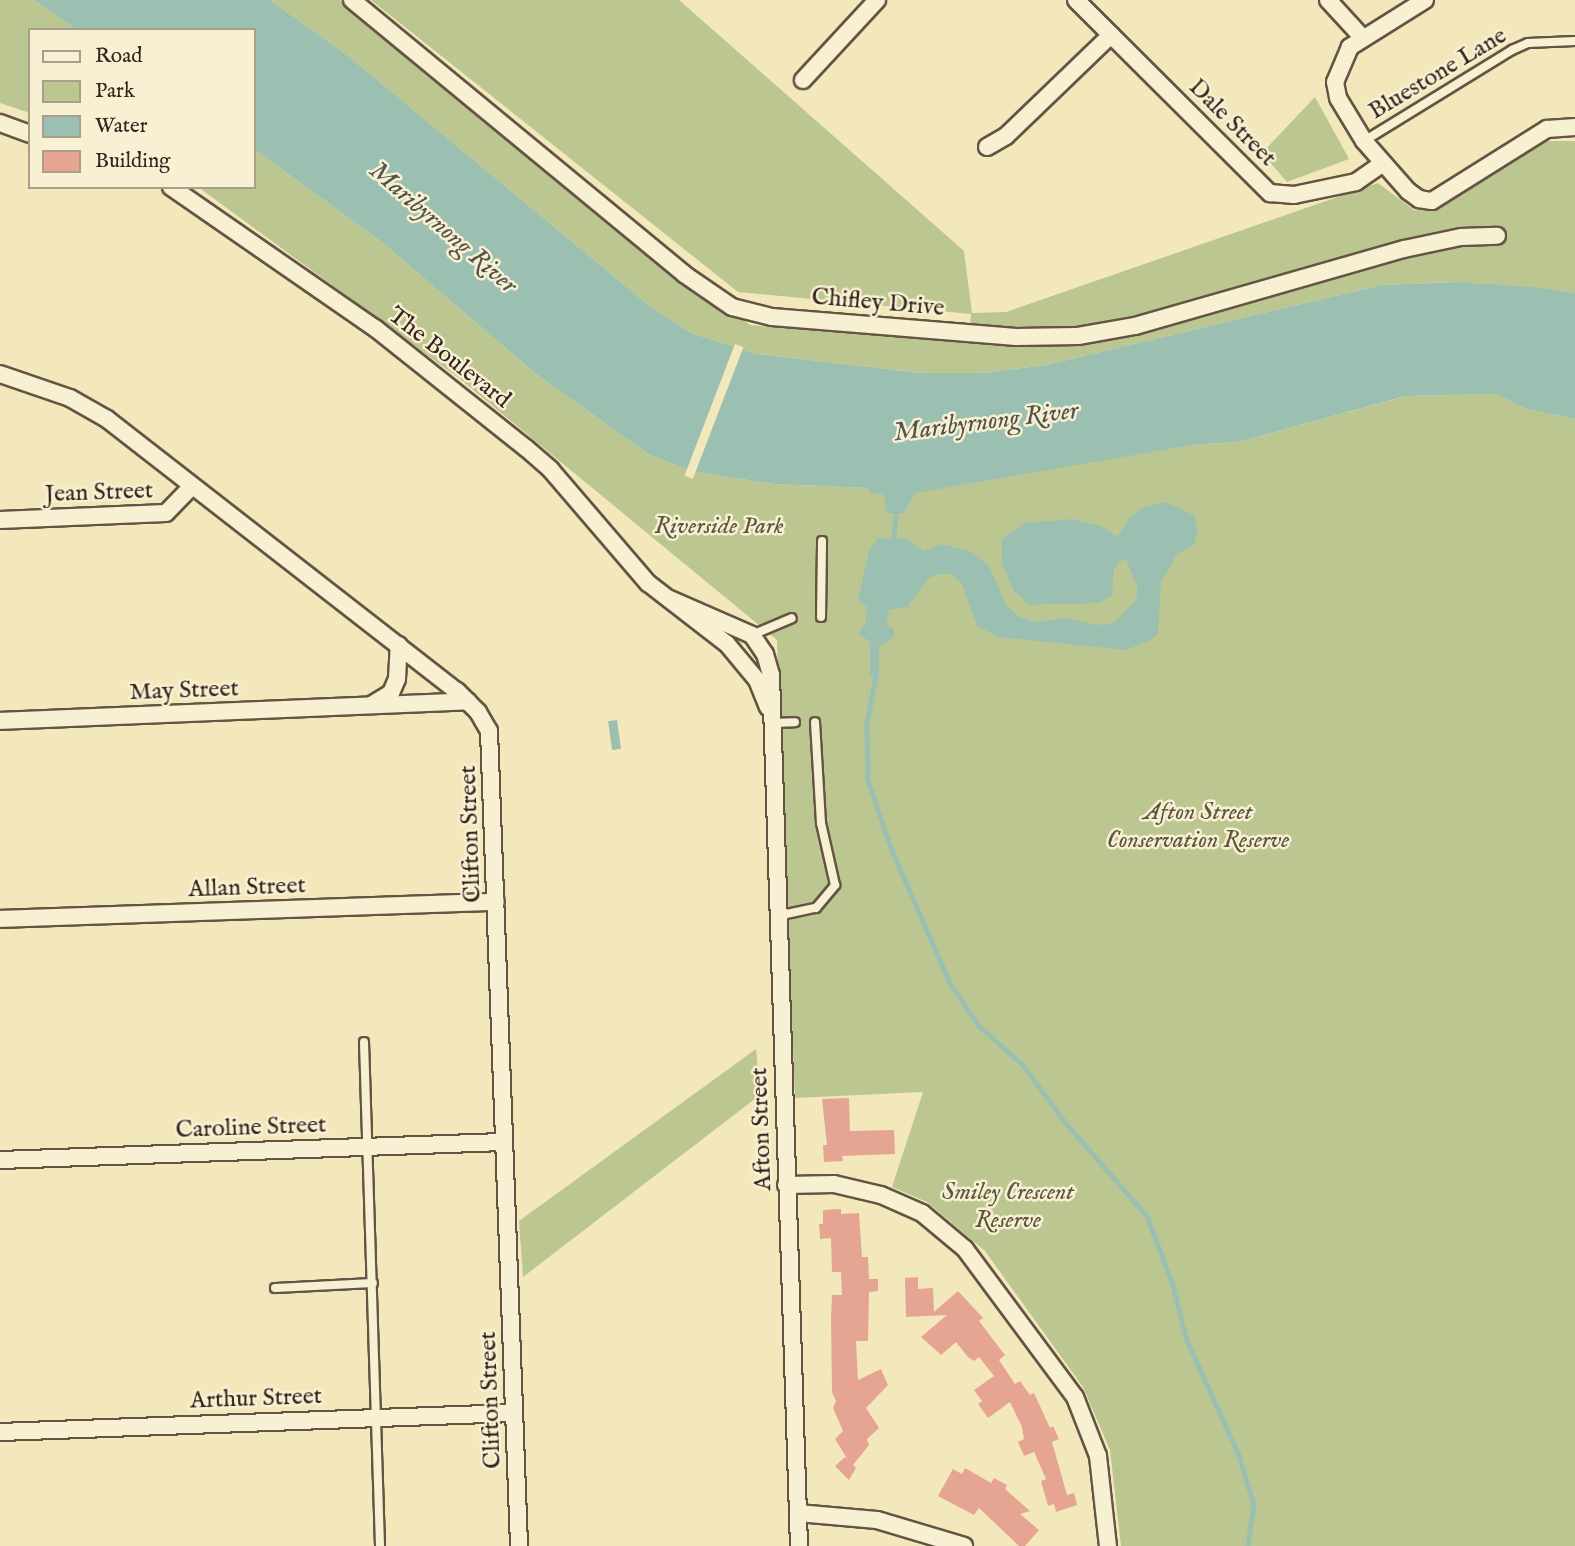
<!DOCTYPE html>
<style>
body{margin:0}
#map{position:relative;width:1575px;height:1546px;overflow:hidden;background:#f3e8bb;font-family:"IM FELL English",serif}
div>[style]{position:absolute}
.green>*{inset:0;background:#bbc690}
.water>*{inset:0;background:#9bc0b2;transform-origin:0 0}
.pier>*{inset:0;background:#f3e8bb;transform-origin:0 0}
.stream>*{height:4.5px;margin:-2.25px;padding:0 2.25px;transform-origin:2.25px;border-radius:2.25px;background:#9bc0b2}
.building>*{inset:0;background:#e5a592}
.roads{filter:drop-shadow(2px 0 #655444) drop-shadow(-2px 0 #655444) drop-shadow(0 2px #655444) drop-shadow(0 -2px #655444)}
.lane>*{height:8px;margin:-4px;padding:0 4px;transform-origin:4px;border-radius:4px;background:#f7f0d3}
.street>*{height:16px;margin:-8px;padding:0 8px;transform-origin:8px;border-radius:8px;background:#f7f0d3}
span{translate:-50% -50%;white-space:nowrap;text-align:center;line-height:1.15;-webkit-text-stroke:5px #f7f0d3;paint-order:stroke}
.street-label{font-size:24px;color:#36231c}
.park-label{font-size:24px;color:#5e543f;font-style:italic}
.water-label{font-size:26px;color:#545249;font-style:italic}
.legend{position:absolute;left:28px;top:28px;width:228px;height:161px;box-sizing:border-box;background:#f7f0d3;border:2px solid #aa9e8a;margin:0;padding:9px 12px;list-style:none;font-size:21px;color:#36231c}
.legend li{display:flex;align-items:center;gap:14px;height:35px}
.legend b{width:35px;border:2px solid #aa9e8a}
</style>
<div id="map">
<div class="green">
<i style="clip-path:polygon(0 0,34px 0,77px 30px,30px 30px,30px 113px,0 103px)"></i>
<i style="clip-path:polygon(270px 0,340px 0,750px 325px,968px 343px,971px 314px,738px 292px,371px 0,679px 0,964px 251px,972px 313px,1006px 312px,1378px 183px,1414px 210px,1428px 210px,1547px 141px,1575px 141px,1575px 293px,1459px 282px,1381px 285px,1046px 365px,983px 373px,921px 373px,757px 354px,691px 333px,652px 308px,347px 55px)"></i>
<i style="clip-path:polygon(1315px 97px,1349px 159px,1287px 182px,1262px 153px)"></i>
<i style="clip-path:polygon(254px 149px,383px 243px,536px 374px,648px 454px,691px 471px,773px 484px,868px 488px,870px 493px,1192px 445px,1238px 442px,1407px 396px,1498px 394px,1526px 409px,1575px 419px,1575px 1546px,1121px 1546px,1110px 1450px,1083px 1387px,985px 1251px,927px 1202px,892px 1187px,923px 1092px,795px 1098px,777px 640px,460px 379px,198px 187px,254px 187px)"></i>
<i style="clip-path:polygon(756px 1049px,760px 1095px,523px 1277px,519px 1221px)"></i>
</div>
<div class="water">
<i style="clip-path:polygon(34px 0,270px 0,347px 55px,652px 308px,691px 333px,757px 354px,921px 373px,983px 373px,1046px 365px,1381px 285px,1459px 282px,1531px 287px,1575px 293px,1575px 419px,1526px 409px,1497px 394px,1406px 396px,1238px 442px,1192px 445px,915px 493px,904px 513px,887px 513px,884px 495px,870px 493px,868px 488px,773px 484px,691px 471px,648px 454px,536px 374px,383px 243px,254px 149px,254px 30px,77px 30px)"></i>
<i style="clip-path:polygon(1166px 502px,1194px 515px,1198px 531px,1194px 545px,1177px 554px,1161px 582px,1158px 634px,1147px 642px,1126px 650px,998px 637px,977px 626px,962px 584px,951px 574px,940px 574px,929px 578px,907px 607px,889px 610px,886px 625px,893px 628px,894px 637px,879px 647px,879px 679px,870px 677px,870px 642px,858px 633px,865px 624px,867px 607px,858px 600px,869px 551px,878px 538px,907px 539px,924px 551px,941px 544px,970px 551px,989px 566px,1007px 606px,1019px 617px,1036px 622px,1065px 618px,1097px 625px,1114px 623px,1136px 600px,1138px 588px,1126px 560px,1120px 561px,1114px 569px,1112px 595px,1099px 603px,1029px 605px,1014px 591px,1002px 563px,1002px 539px,1025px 523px,1073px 519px,1101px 526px,1118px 537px,1129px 518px,1144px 507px)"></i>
<i style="left:617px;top:720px;width:29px;height:9px;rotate:82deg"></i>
</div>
<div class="pier">
<i style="left:735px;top:344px;width:9px;height:141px;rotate:21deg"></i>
</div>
<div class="stream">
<i style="left:893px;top:543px;width:33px;rotate:-85deg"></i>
<i style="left:876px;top:676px;width:48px;rotate:100.8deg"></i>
<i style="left:867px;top:723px;width:57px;rotate:89deg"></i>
<i style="left:868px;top:780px;width:72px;rotate:71.3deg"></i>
<i style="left:891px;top:848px;width:145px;rotate:66.4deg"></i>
<i style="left:949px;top:981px;width:53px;rotate:56.6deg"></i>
<i style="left:978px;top:1025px;width:60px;rotate:41.6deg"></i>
<i style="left:1023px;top:1065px;width:71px;rotate:53.6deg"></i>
<i style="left:1065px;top:1122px;width:125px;rotate:48.9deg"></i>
<i style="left:1147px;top:1216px;width:74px;rotate:69.4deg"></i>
<i style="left:1173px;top:1285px;width:55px;rotate:76.2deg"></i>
<i style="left:1186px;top:1338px;width:126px;rotate:65.7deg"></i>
<i style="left:1238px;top:1453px;width:53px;rotate:72.6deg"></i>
<i style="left:1254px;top:1504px;width:42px;rotate:98.1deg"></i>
</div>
<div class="building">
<i style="clip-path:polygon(849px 1098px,850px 1131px,894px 1130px,895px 1154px,842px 1156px,843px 1161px,824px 1162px,823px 1145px,827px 1145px,822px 1099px)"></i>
<i style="clip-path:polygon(841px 1209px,841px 1214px,859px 1213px,862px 1257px,868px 1257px,869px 1279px,878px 1279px,878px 1291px,869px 1292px,868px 1341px,856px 1341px,858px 1380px,881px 1369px,888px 1385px,866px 1408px,879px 1428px,867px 1439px,869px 1445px,853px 1465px,856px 1468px,849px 1480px,835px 1466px,845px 1457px,848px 1460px,835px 1439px,843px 1431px,833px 1408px,836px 1401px,832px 1392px,831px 1317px,832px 1295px,842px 1295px,841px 1272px,832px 1272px,831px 1238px,820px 1239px,819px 1224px,823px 1224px,823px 1210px)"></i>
<i style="clip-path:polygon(918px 1277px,918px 1289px,933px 1288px,934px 1312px,958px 1291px,983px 1318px,979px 1321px,1005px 1355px,999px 1360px,1015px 1384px,1020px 1381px,1030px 1395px,1034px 1393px,1050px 1428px,1053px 1426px,1059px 1439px,1052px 1442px,1067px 1495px,1074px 1493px,1077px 1505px,1056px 1512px,1054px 1504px,1048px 1506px,1041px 1481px,1046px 1479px,1034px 1452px,1024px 1456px,1018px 1442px,1024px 1439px,1022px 1427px,1010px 1402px,988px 1418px,978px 1404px,982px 1401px,974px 1390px,994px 1376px,979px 1357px,974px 1361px,968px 1357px,956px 1342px,941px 1355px,921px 1337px,947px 1315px,906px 1317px,905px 1278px)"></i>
<i style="clip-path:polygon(965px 1468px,991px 1483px,994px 1478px,1007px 1485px,1005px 1489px,1030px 1511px,1020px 1514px,1039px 1530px,1025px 1546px,1019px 1546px,979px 1508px,974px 1515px,938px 1496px,953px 1469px,962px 1474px)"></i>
</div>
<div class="roads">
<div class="lane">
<i style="left:1364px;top:141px;width:174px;rotate:-31.6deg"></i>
<i style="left:1512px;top:50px;width:17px;rotate:-24deg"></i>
<i style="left:1528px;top:43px;width:47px;rotate:-2.4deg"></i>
<i style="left:821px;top:617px;width:76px;rotate:-89.2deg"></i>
<i style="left:752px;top:635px;width:43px;rotate:-23deg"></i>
<i style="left:770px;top:723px;width:25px;rotate:-2deg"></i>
<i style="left:777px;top:916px;width:40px;rotate:-12deg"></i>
<i style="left:816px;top:908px;width:30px;rotate:-50deg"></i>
<i style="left:835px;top:885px;width:64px;rotate:-102.7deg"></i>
<i style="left:821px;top:823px;width:101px;rotate:-93.4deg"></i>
<i style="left:364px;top:1042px;width:504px;rotate:88.18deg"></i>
<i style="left:275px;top:1288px;width:98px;rotate:-2.9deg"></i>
</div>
<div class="street">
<i style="left:352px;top:0;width:430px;rotate:39.5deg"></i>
<i style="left:684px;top:274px;width:58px;rotate:34.5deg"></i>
<i style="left:732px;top:307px;width:41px;rotate:14deg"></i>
<i style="left:772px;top:317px;width:245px;rotate:4.7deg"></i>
<i style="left:1016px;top:337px;width:62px;rotate:-0.9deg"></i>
<i style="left:1078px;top:336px;width:58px;rotate:-10deg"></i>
<i style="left:1135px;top:326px;width:280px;rotate:-16deg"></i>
<i style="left:1404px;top:249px;width:58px;rotate:-11.9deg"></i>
<i style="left:1461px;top:237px;width:36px;rotate:-2deg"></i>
<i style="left:1076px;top:0;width:274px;rotate:44.9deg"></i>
<i style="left:1270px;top:193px;width:24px;rotate:5deg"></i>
<i style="left:1294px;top:195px;width:63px;rotate:-11.8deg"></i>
<i style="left:1356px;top:182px;width:33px;rotate:-35deg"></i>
<i style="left:1328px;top:0;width:50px;rotate:47.4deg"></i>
<i style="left:1425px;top:0;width:89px;rotate:147.9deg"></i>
<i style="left:1350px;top:47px;width:38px;rotate:113deg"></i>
<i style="left:1335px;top:82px;width:16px;rotate:79deg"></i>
<i style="left:1338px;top:98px;width:50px;rotate:58.8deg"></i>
<i style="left:1364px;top:141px;width:67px;rotate:48.7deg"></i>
<i style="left:1408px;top:191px;width:14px;rotate:36deg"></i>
<i style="left:1419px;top:199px;width:13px;rotate:9deg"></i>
<i style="left:1432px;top:201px;width:136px;rotate:-32.1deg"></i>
<i style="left:1547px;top:129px;width:28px;rotate:-4deg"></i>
<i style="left:803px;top:80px;width:109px;rotate:-47.2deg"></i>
<i style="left:0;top:123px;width:32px;rotate:20deg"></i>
<i style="left:987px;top:147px;width:22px;rotate:-30deg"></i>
<i style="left:1006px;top:136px;width:146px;rotate:-43.9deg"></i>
<i style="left:171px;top:187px;width:248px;rotate:34.7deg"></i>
<i style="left:375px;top:328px;width:193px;rotate:38.5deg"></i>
<i style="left:526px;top:448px;width:33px;rotate:41deg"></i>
<i style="left:551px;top:470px;width:149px;rotate:49.4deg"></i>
<i style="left:648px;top:583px;width:100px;rotate:37.7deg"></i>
<i style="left:727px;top:644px;width:47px;rotate:50.2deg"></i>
<i style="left:757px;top:680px;width:29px;rotate:68deg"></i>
<i style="left:0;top:374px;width:74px;rotate:18.9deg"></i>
<i style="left:70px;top:398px;width:43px;rotate:29.6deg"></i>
<i style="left:107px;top:419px;width:443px;rotate:37.9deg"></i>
<i style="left:457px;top:691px;width:30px;rotate:45deg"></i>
<i style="left:478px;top:712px;width:22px;rotate:60deg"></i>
<i style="left:489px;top:731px;width:816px;rotate:87.89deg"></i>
<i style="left:0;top:520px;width:166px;rotate:-2.4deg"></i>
<i style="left:166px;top:513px;width:35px;rotate:-46deg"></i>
<i style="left:670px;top:599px;width:90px;rotate:23.7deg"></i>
<i style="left:752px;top:635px;width:23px;rotate:56deg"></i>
<i style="left:765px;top:654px;width:22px;rotate:74deg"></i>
<i style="left:771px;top:675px;width:871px;rotate:88.16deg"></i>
<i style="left:371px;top:705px;width:23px;rotate:-31deg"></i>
<i style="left:391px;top:693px;width:15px;rotate:-67deg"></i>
<i style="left:397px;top:679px;width:34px;rotate:-87deg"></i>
<i style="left:0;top:721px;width:468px;rotate:-2.4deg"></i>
<i style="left:0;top:919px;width:496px;rotate:-2deg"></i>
<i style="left:0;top:1160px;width:504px;rotate:-2.05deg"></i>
<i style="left:786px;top:1185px;width:48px;rotate:-1.2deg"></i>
<i style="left:834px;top:1184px;width:48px;rotate:13.2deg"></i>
<i style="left:881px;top:1195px;width:45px;rotate:23.7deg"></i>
<i style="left:922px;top:1213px;width:56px;rotate:39.9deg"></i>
<i style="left:965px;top:1249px;width:184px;rotate:53.4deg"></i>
<i style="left:1075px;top:1397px;width:63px;rotate:68.7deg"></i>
<i style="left:1098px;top:1456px;width:91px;rotate:83.7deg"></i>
<i style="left:0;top:1432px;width:514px;rotate:-2.12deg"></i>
<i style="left:798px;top:1513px;width:79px;rotate:5.1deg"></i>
<i style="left:877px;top:1520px;width:91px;rotate:16.6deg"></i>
</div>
</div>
<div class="street-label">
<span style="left:1438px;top:74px;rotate:-31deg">Bluestone Lane</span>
<span style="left:1232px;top:123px;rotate:45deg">Dale Street</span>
<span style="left:878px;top:303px;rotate:5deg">Chifley Drive</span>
<span style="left:449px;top:358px;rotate:38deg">The Boulevard</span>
<span style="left:99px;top:493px;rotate:-2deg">Jean Street</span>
<span style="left:184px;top:691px;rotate:-2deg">May Street</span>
<span style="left:471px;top:834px;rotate:-92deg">Clifton Street</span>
<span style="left:247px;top:888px;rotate:-2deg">Allan Street</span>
<span style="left:251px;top:1128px;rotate:-2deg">Caroline Street</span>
<span style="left:762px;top:1129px;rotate:-92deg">Afton Street</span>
<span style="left:256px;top:1399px;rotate:-2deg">Arthur Street</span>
<span style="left:491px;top:1400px;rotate:-92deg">Clifton Street</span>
</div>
<div class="park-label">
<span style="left:719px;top:527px">Riverside Park</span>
<span style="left:1198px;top:827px">Afton Street<br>Conservation Reserve</span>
<span style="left:1008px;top:1207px">Smiley Crescent<br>Reserve</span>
</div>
<div class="water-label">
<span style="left:443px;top:228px;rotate:41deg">Maribyrnong River</span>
<span style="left:986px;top:422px;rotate:-7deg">Maribyrnong River</span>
</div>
<ul class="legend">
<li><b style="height:9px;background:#f7f0d3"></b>Road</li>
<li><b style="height:19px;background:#bbc690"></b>Park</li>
<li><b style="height:19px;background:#9bc0b2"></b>Water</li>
<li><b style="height:19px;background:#e5a592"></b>Building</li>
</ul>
</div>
